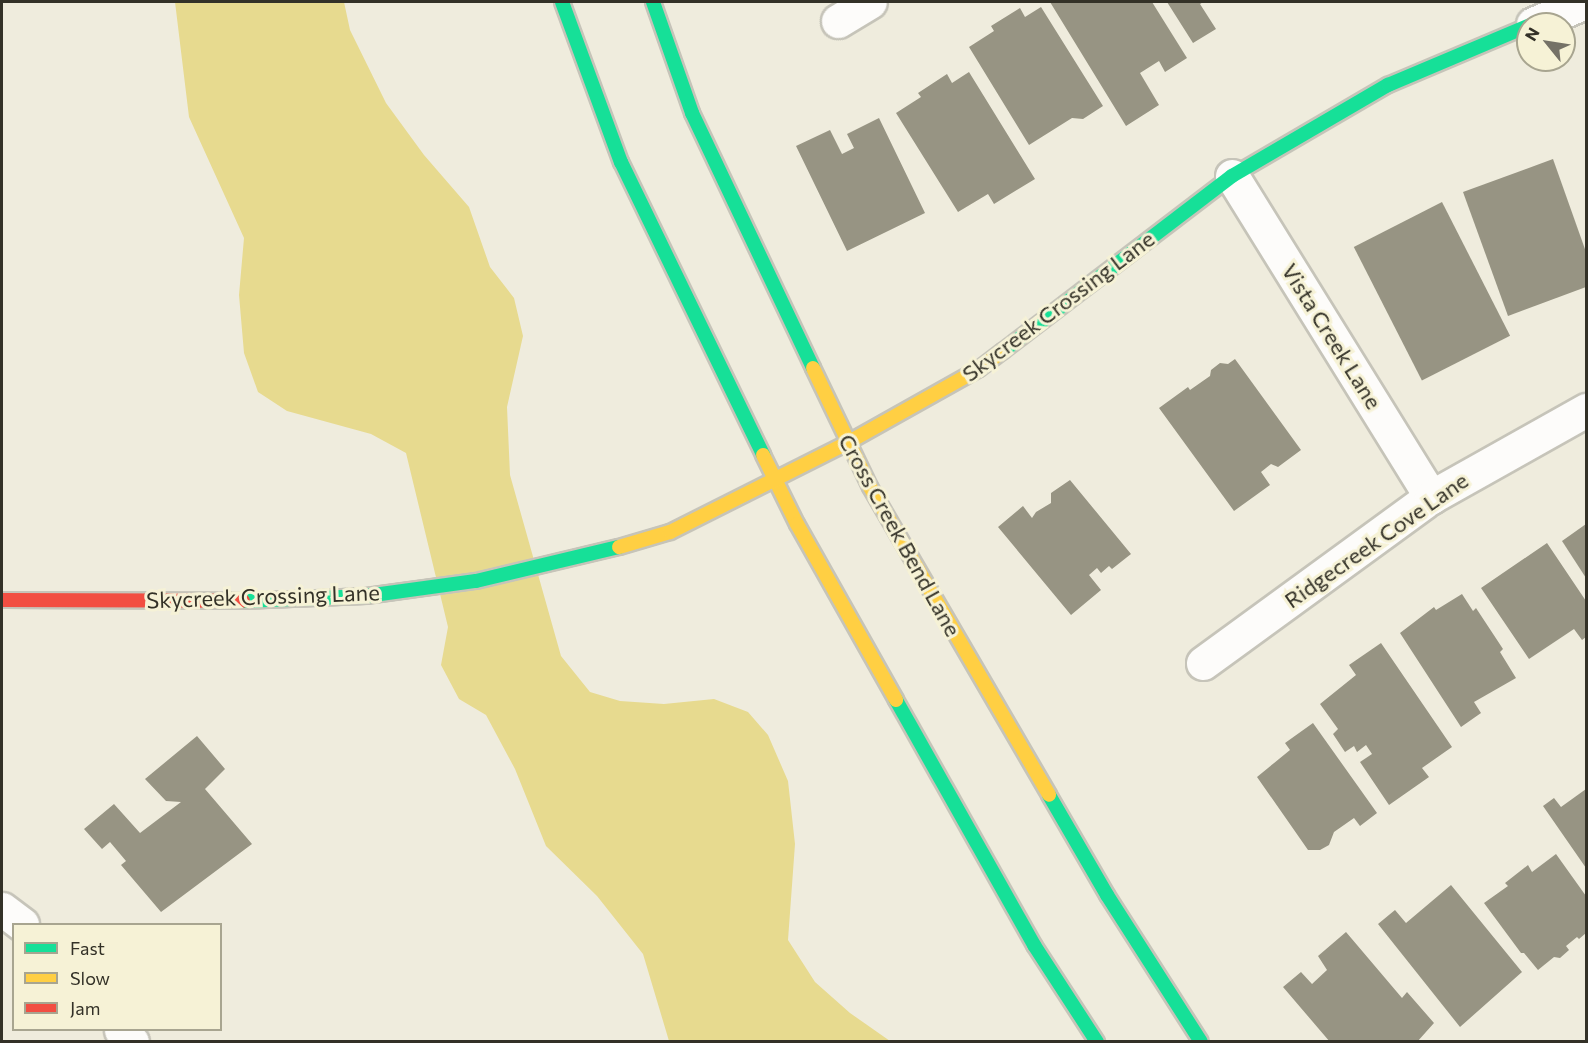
<!DOCTYPE html>
<style>
body{margin:0}
#map{position:relative;width:1588px;height:1043px;overflow:hidden;background:#efecdd;font-family:Commissioner,sans-serif}
div>[style]{position:absolute}
.water>*{inset:0;background:#e7da8f}
.building>*{inset:0;background:#979483;transform-origin:0 0}
.roads{filter:drop-shadow(2px 0 #c6c4b9) drop-shadow(-2px 0 #c6c4b9) drop-shadow(0 2px #c6c4b9) drop-shadow(0 -2px #c6c4b9)}
.street>*{height:33px;margin:-16.5px;padding:0 16.5px;transform-origin:16.5px;border-radius:16.5px;background:#fdfcfa}
.fast>*{height:14px;margin:-7px;padding:0 7px;transform-origin:7px;border-radius:7px;background:#16e098}
.slow>*{height:14px;margin:-7px;padding:0 7px;transform-origin:7px;border-radius:7px;background:#ffcf43}
.jam>*{height:14px;margin:-7px;padding:0 7px;transform-origin:7px;border-radius:7px;background:#f24e42}
span{translate:-50% -50%;white-space:nowrap;text-align:center;line-height:1.15;-webkit-text-stroke:6px #f6f2d6;paint-order:stroke}
.street-label{font-size:22px;color:#333127}
.frame{position:absolute;inset:0;border:3px solid #333127;pointer-events:none}
.legend{position:absolute;left:12px;top:923px;width:210px;height:108px;box-sizing:border-box;background:#f6f2d6;border:2px solid #a8a590;margin:0;padding:8px 10px;list-style:none;font-size:18px;color:#333127}
.legend li{display:flex;align-items:center;gap:12px;height:30px}
.legend b{width:30px;border:2px solid #a8a590}
.north{position:absolute;left:1516px;top:12px;width:60px;height:60px;box-sizing:border-box;background:#f6f2d6;border:2px solid #a8a590;border-radius:50%;rotate:300deg;font-size:16px;font-weight:700;line-height:24px;text-align:center;color:#333127}
.north::after{content:'';display:block;margin:auto;width:21px;height:27px;background:#757267;clip-path:polygon(50% 0,100% 100%,50% 72%,0 100%)}
</style>
<div id="map">
<div class="water">
<i style="clip-path:polygon(175px 2px,344px 2px,350px 30px,386px 103px,424px 155px,469px 207px,490px 267px,514px 298px,523px 336px,507px 407px,510px 475px,561px 656px,590px 692px,620px 701px,664px 704px,714px 699px,748px 712px,768px 735px,788px 781px,795px 844px,788px 940px,815px 982px,850px 1013px,890px 1041px,669px 1041px,643px 954px,597px 896px,546px 846px,515px 769px,486px 715px,459px 699px,441px 665px,448px 627px,406px 453px,371px 434px,287px 411px,258px 392px,244px 353px,239px 295px,244px 238px,189px 117px)"></i>
</div>
<div class="building">
<i style="clip-path:polygon(1050px 2px,1152px 2px,1187px 58px,1165px 72px,1159px 61px,1140px 73px,1159px 105px,1126px 126px)"></i>
<i style="clip-path:polygon(1167px 2px,1203px 2px,1200px 4px,1216px 29px,1193px 43px)"></i>
<i style="clip-path:polygon(1041px 7px,1103px 106px,1083px 119px,1072px 118px,1029px 145px,969px 47px,994px 31px,991px 26px,1020px 8px,1025px 17px)"></i>
<i style="clip-path:polygon(969px 72px,1035px 179px,994px 204px,988px 194px,958px 212px,896px 113px,921px 97px,918px 93px,947px 74px,952px 83px)"></i>
<i style="clip-path:polygon(879px 118px,925px 213px,847px 251px,796px 146px,830px 130px,842px 154px,854px 148px,847px 134px)"></i>
<i style="clip-path:polygon(1553px 159px,1586px 252px,1586px 287px,1508px 316px,1463px 192px)"></i>
<i style="left:1442px;top:202px;width:150px;height:99px;rotate:63deg"></i>
<i style="clip-path:polygon(1235px 359px,1301px 450px,1278px 467px,1271px 464px,1261px 472px,1270px 485px,1234px 511px,1159px 408px,1188px 387px,1190px 390px,1210px 376px,1211px 370px,1220px 363px,1228px 364px)"></i>
<i style="clip-path:polygon(1070px 480px,1131px 554px,1112px 569px,1109px 566px,1101px 573px,1097px 568px,1089px 575px,1101px 590px,1071px 615px,998px 527px,1023px 506px,1032px 518px,1036px 512px,1051px 503px,1051px 493px)"></i>
<i style="clip-path:polygon(1586px 524px,1586px 578px,1562px 541px)"></i>
<i style="clip-path:polygon(1547px 543px,1586px 601px,1586px 637px,1582px 640px,1574px 629px,1529px 659px,1481px 588px)"></i>
<i style="clip-path:polygon(1462px 594px,1473px 611px,1476px 608px,1503px 649px,1500px 652px,1516px 678px,1474px 702px,1481px 713px,1461px 727px,1400px 633px,1434px 607px,1436px 610px)"></i>
<i style="clip-path:polygon(1381px 643px,1452px 747px,1422px 768px,1429px 777px,1389px 805px,1360px 762px,1372px 754px,1366px 745px,1357px 752px,1354px 746px,1345px 752px,1333px 734px,1338px 729px,1320px 704px,1356px 675px,1349px 665px)"></i>
<i style="clip-path:polygon(1313px 723px,1377px 813px,1360px 826px,1354px 818px,1334px 832px,1329px 845px,1320px 850px,1308px 850px,1257px 777px,1290px 750px,1285px 743px)"></i>
<i style="clip-path:polygon(197px 736px,225px 769px,205px 789px,252px 844px,161px 912px,121px 865px,126px 861px,110px 842px,102px 849px,84px 829px,114px 804px,140px 833px,181px 802px,166px 801px,145px 779px)"></i>
<i style="clip-path:polygon(1586px 789px,1586px 868px,1543px 806px,1554px 798px,1561px 807px)"></i>
<i style="clip-path:polygon(1556px 854px,1586px 896px,1586px 933px,1579px 939px,1577px 937px,1566px 946px,1569px 950px,1560px 958px,1554px 957px,1538px 970px,1524px 953px,1521px 953px,1484px 903px,1508px 886px,1505px 883px,1528px 865px,1532px 872px)"></i>
<i style="clip-path:polygon(1451px 885px,1522px 972px,1460px 1027px,1378px 924px,1395px 910px,1406px 923px)"></i>
<i style="clip-path:polygon(1346px 932px,1402px 998px,1407px 992px,1434px 1023px,1417px 1042px,1330px 1042px,1283px 987px,1301px 972px,1312px 984px,1327px 970px,1318px 956px)"></i>
</div>
<div class="roads">
<div class="street">
<i style="left:838px;top:21px;width:37px;rotate:-31deg"></i>
<i style="left:1533px;top:24px;width:56px;rotate:-22.9deg"></i>
<i style="left:1232px;top:176px;width:378px;rotate:58.2deg"></i>
<i style="left:1203px;top:663px;width:282px;rotate:-36.1deg"></i>
<i style="left:1431px;top:497px;width:178px;rotate:-29.3deg"></i>
<i style="left:2px;top:909px;width:25px;rotate:37deg"></i>
<i style="left:121px;top:1030px;width:16px;rotate:47deg"></i>
</div>
<div class="fast">
<i style="left:562px;top:2px;width:171px;rotate:69.8deg"></i>
<i style="left:621px;top:162px;width:326px;rotate:64.1deg"></i>
<i style="left:653px;top:2px;width:118px;rotate:70.6deg"></i>
<i style="left:692px;top:113px;width:282px;rotate:64.6deg"></i>
<i style="left:1003px;top:351px;width:288px;rotate:-37.4deg"></i>
<i style="left:1232px;top:176px;width:181px;rotate:-30.3deg"></i>
<i style="left:1388px;top:85px;width:152px;rotate:-22.9deg"></i>
<i style="left:243px;top:601px;width:123px;rotate:-2.3deg"></i>
<i style="left:366px;top:596px;width:111px;rotate:-7.8deg"></i>
<i style="left:476px;top:581px;width:147px;rotate:-13.4deg"></i>
<i style="left:896px;top:700px;width:281px;rotate:60.6deg"></i>
<i style="left:1034px;top:945px;width:116px;rotate:57deg"></i>
<i style="left:1049px;top:795px;width:116px;rotate:59.9deg"></i>
<i style="left:1107px;top:895px;width:174px;rotate:57.4deg"></i>
</div>
<div class="slow">
<i style="left:813px;top:368px;width:132px;rotate:64.4deg"></i>
<i style="left:870px;top:487px;width:356px;rotate:59.8deg"></i>
<i style="left:763px;top:455px;width:77px;rotate:63.8deg"></i>
<i style="left:797px;top:524px;width:202px;rotate:60.6deg"></i>
<i style="left:619px;top:547px;width:53px;rotate:-16.4deg"></i>
<i style="left:670px;top:532px;width:198px;rotate:-26.7deg"></i>
<i style="left:847px;top:443px;width:151px;rotate:-29.3deg"></i>
<i style="left:979px;top:369px;width:30px;rotate:-37deg"></i>
</div>
<div class="jam">
<i style="left:2px;top:600px;width:241px;rotate:0.2deg"></i>
</div>
</div>
<div class="street-label">
<span style="left:1058px;top:306px;rotate:-37deg">Skycreek Crossing Lane</span>
<span style="left:1332px;top:336px;rotate:58deg">Vista Creek Lane</span>
<span style="left:900px;top:535px;rotate:61deg">Cross Creek Bend Lane</span>
<span style="left:1376px;top:540px;rotate:-35deg">Ridgecreek Cove Lane</span>
<span style="left:263px;top:596px;rotate:-2deg">Skycreek Crossing Lane</span>
</div>
<div class="frame"></div>
<ul class="legend">
<li><b style="height:8px;background:#16e098"></b>Fast</li>
<li><b style="height:8px;background:#ffcf43"></b>Slow</li>
<li><b style="height:8px;background:#f24e42"></b>Jam</li>
</ul>
<div class="north">N</div>
</div>
